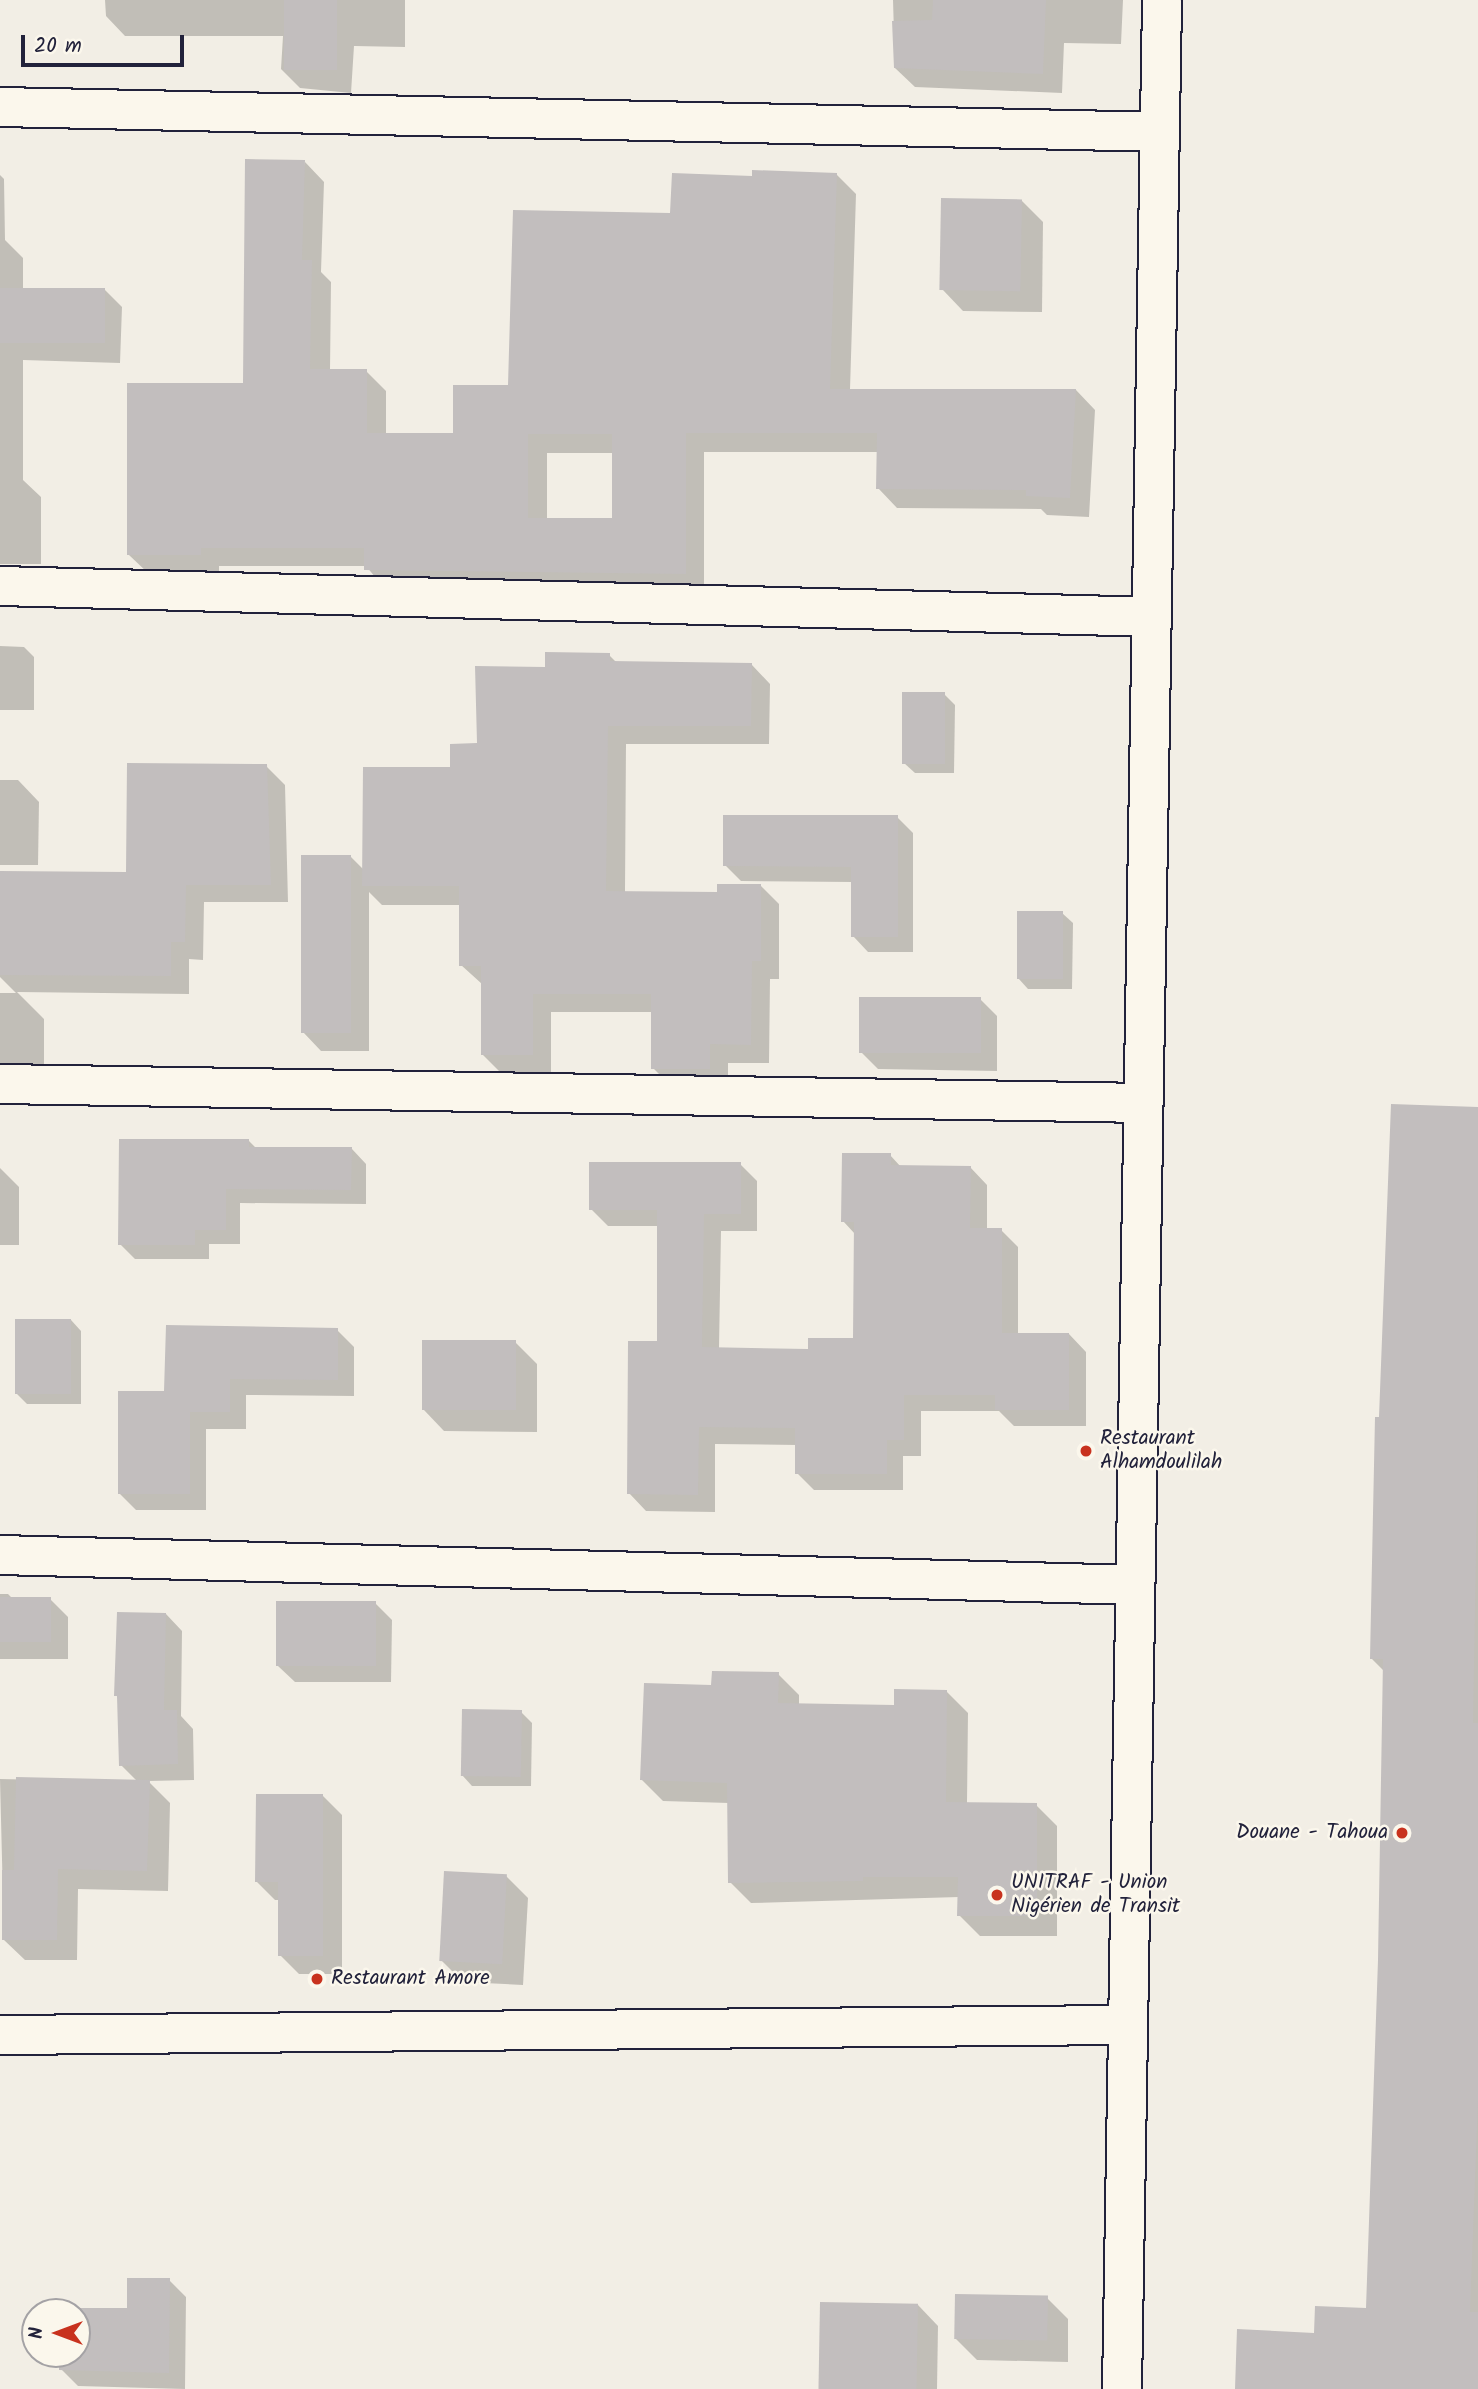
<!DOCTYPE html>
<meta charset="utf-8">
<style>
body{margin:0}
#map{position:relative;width:1478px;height:2389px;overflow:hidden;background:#f2eee5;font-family:Kalam,sans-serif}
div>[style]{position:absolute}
.shadow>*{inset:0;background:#0003}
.building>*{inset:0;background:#c2bebe;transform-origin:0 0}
.roads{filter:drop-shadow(2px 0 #22223b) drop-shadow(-2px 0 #22223b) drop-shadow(0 2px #22223b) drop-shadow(0 -2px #22223b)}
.minor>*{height:38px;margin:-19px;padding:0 19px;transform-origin:19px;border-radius:19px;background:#fbf7ec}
.tertiary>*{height:38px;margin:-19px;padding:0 19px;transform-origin:19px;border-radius:19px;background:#fbf7ec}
.dots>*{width:19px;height:19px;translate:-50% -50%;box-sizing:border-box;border:4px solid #fbf7ec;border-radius:50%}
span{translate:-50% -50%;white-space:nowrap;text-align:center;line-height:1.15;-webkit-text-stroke:5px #fbf7ec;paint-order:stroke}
.poi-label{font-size:21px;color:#22223b}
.left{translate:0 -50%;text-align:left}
.right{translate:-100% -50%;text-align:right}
.north{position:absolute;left:21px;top:2298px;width:70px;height:70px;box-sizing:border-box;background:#fbf7ec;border:2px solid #a4a2a5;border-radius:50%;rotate:270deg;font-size:19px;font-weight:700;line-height:28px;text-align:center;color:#22223b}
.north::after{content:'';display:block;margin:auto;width:24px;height:32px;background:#c8321e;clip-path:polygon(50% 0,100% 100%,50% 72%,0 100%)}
.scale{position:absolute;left:21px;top:35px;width:163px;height:32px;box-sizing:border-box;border:4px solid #22223b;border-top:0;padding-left:9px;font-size:21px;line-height:24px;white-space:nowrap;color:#22223b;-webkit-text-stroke:5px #fbf7ec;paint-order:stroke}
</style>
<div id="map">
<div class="shadow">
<i style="clip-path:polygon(105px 0,405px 0,405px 47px,354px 46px,351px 93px,300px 88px,281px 69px,283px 36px,125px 36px,106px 16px)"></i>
<i style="clip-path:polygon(893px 0,1123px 0,1121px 44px,1064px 43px,1062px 93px,915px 87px,895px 68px)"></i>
<i style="clip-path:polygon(evenodd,305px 162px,324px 182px,321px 272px,331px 282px,330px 371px,366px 371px,386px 391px,386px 435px,455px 435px,510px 387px,672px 215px,754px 177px,836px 174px,856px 194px,850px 390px,1076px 390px,1095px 410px,1089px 517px,1047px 515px,1041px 509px,897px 508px,878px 488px,878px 452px,704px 452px,704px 593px,385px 589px,366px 566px,219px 566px,219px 574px,149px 574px,129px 555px,244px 385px,305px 162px,547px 453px,614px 453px,614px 519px,547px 519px,547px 453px)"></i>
<i style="clip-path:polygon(0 175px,4px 179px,5px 240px,23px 258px,23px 289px,104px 289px,122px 307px,120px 363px,23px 360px,23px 480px,41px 497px,41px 564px,0 564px)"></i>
<i style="clip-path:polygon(1022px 201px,1043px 222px,1042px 312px,963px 311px,942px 289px)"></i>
<i style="clip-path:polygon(0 646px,24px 647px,34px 657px,34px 710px,0 710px)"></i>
<i style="clip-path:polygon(609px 655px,617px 663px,752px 665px,770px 684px,769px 744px,626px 744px,625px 893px,719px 894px,761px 886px,779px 904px,779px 979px,770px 979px,769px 1063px,728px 1063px,728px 1087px,672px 1087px,653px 1068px,653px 1012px,551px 1012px,551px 1073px,501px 1073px,482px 1054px,482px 984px,461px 965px,461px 905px,382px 905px,369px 892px,369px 1051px,321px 1051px,303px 1032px,351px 857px,364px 870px,451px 769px,479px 744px,546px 669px)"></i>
<i style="clip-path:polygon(944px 694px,955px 705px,954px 773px,915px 773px,904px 763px)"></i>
<i style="clip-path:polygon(266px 766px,285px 785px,288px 902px,204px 902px,203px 960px,189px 959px,189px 994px,17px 992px,44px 1019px,44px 1073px,0 1077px,0 993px,16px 993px,0 977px,0 873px,128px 874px)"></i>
<i style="clip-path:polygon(0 780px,18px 780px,39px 802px,38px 865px,0 865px)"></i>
<i style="clip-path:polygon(897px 817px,913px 833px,913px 952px,868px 952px,853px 936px,853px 882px,741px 881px,725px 865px)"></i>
<i style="clip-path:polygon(1062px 913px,1073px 923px,1072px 989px,1028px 989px,1018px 978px)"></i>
<i style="clip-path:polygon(980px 999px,997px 1016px,997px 1071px,878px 1069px,861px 1052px)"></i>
<i style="clip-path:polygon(1478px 1109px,1478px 2389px,1237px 2389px,1316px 2335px,1368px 2309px,1380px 1960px,1384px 1671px,1372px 1659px,1381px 1419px)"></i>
<i style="clip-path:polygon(249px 1141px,257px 1149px,352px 1149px,366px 1164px,366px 1204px,240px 1203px,240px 1244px,209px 1244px,209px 1259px,135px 1259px,120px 1244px)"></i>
<i style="clip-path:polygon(890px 1155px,901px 1167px,970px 1167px,987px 1185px,987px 1230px,1001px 1230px,1018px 1247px,1018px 1334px,1069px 1334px,1086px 1352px,1086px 1426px,1014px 1426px,999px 1411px,921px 1411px,921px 1456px,903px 1456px,903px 1490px,814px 1490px,797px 1473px,797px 1445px,715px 1444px,715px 1512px,646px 1511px,629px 1493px,658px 1343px,658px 1226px,608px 1226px,591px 1209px,740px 1164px,757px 1181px,757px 1231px,721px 1231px,719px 1349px,810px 1350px,854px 1340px,855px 1234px,843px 1221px)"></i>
<i style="clip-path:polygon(0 1168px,19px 1187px,19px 1245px,0 1245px)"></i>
<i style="clip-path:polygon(71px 1320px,81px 1331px,81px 1404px,27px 1404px,16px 1393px)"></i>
<i style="clip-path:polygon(337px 1330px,354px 1347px,354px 1396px,246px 1395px,246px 1429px,206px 1429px,206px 1510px,136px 1510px,119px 1493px,166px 1393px)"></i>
<i style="clip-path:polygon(515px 1342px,537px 1364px,537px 1432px,444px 1431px,423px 1409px)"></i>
<i style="clip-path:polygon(0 1594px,8px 1594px,13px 1599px,50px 1599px,68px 1617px,68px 1659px,0 1659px)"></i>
<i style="clip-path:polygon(375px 1603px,392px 1620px,391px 1682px,295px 1682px,278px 1666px)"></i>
<i style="clip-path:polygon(166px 1614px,182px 1631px,181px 1716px,193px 1729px,194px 1780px,148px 1781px,170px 1803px,168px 1891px,78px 1889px,77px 1960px,25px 1960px,4px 1940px,0 1779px,138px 1782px,121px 1765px,119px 1699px,116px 1695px)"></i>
<i style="clip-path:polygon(778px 1674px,799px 1695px,799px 1705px,896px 1707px,947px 1692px,968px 1713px,967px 1804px,1036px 1805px,1057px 1826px,1057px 1936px,980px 1936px,959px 1915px,959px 1897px,751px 1903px,730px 1882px,729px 1803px,663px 1801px,642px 1780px,713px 1687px)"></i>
<i style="clip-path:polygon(521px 1712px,532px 1723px,531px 1786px,472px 1786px,462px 1775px)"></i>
<i style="clip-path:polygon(323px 1796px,342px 1815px,342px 1974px,299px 1974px,280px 1955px,280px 1900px,275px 1900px,257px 1882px)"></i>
<i style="clip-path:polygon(506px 1876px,528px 1898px,523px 1985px,463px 1982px,442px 1961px)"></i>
<i style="clip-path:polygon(169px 2280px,186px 2297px,185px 2389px,78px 2386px,61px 2369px,61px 2354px,77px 2354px,77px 2312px,61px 2312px,129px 2310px)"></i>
<i style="clip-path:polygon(1047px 2298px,1068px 2319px,1068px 2362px,977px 2360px,955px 2338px)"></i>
<i style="clip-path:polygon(918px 2305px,938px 2326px,937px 2389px,820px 2389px)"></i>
</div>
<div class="building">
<i style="left:284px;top:0;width:53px;height:70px"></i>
<i style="clip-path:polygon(933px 0,1046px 0,1043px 74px,894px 68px,892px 21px,932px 20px)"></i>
<i style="clip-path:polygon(evenodd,245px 159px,305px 160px,302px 260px,312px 260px,310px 369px,367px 369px,367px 433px,453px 433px,453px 385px,508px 385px,513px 210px,670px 213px,672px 173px,752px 176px,752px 170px,837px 173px,830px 389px,1076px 389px,1070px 498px,1026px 496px,1026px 490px,876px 489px,877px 433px,686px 433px,686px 574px,364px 570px,364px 548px,201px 548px,201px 555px,127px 555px,127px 383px,243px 383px,245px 159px,528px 434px,612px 434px,612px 518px,528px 518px,528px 434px)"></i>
<i style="left:941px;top:198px;width:81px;height:92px;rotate:1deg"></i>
<i style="left:0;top:288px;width:105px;height:55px"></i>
<i style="clip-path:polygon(545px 652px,610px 653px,610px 661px,752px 663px,751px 726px,608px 726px,606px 891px,717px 892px,717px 884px,761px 884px,761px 961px,752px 961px,751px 1045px,710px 1044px,710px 1069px,651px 1069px,651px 994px,533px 994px,533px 1055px,481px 1055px,481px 966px,459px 966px,459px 886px,362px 886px,363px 767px,450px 767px,450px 744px,477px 743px,475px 666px,545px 667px)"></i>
<i style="left:902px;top:692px;width:43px;height:72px"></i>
<i style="clip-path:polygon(127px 763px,267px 764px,271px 885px,186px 885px,185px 942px,171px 942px,171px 976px,0 975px,0 871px,126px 872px)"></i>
<i style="clip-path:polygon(723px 815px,898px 815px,898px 937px,851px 937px,851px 867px,723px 866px)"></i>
<i style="left:301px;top:855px;width:50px;height:178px"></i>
<i style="left:1017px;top:911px;width:46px;height:68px"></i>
<i style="left:859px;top:997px;width:122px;height:56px"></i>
<i style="clip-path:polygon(1391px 1104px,1478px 1107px,1478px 1437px,1473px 1723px,1478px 1723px,1478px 2100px,1470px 2312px,1478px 2312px,1478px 2389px,1235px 2389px,1237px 2329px,1314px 2333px,1315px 2306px,1366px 2308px,1378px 1960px,1383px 1659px,1370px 1659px,1375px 1417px,1379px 1417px)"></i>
<i style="clip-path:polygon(119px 1139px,249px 1139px,249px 1147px,352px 1147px,351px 1190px,226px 1189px,226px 1230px,195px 1230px,195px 1245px,118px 1245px)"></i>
<i style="clip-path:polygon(842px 1153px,891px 1153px,891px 1165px,971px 1166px,970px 1228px,1002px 1228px,1002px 1333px,1069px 1333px,1069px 1410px,995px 1410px,995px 1395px,904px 1395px,904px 1440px,887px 1440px,887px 1474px,795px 1474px,795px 1428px,699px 1427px,698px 1495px,627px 1494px,628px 1341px,657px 1341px,657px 1210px,589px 1210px,589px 1162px,741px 1162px,741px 1214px,704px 1214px,702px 1347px,808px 1349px,808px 1338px,853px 1338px,854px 1222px,841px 1222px)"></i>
<i style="left:15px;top:1319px;width:56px;height:75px"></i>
<i style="clip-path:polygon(166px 1325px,338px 1328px,338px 1380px,230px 1379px,230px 1412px,190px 1412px,190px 1494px,118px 1494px,118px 1391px,164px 1391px)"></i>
<i style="left:422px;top:1340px;width:94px;height:70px"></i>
<i style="left:0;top:1597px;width:51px;height:45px"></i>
<i style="left:276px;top:1601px;width:100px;height:65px"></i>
<i style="clip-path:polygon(117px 1612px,166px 1613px,164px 1710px,177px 1710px,178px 1764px,119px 1766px,117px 1696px,114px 1696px)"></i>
<i style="clip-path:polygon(712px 1671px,779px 1672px,778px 1703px,894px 1705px,894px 1689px,947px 1690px,946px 1802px,1037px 1803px,1037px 1916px,957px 1916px,958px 1877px,863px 1877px,863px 1881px,728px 1883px,727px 1783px,640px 1780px,644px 1683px,711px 1685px)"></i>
<i style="left:462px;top:1709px;width:60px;height:67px;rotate:1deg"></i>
<i style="clip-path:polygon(16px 1777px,150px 1780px,147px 1871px,58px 1869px,57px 1940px,2px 1940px,2px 1870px,14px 1870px)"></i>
<i style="clip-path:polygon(256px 1794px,323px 1794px,323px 1956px,278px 1956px,278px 1882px,255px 1882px)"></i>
<i style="left:444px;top:1871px;width:63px;height:90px;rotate:3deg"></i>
<i style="clip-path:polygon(127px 2278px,170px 2278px,169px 2373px,59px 2370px,59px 2354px,77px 2354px,77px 2312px,59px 2312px,59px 2308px,127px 2308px)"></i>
<i style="left:955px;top:2294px;width:93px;height:45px;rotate:1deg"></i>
<i style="left:820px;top:2302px;width:98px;height:87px;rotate:1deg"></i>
</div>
<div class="roads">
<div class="minor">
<i style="left:0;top:107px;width:1160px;rotate:1.23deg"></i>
<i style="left:0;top:586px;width:1151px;rotate:1.54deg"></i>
<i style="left:0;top:1084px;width:1143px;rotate:0.95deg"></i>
<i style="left:0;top:1555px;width:1135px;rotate:1.51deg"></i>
<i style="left:0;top:2035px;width:1128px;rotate:-0.51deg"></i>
</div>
<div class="tertiary">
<i style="left:1122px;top:2389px;width:2389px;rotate:-89.04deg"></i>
</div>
</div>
<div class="dots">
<i style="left:1086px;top:1451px;background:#c8321e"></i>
<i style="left:1402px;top:1833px;background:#c8321e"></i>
<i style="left:997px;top:1895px;background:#c8321e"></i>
<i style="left:317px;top:1979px;background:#c8321e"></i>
</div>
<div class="poi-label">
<span class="left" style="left:1100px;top:1451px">Restaurant<br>Alhamdoulilah</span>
<span class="right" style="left:1388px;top:1833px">Douane - Tahoua</span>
<span class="left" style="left:1011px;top:1895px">UNITRAF - Union<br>Nigérien de Transit</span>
<span class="left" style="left:331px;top:1979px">Restaurant Amore</span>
</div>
<div class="north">N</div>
<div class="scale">20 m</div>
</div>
